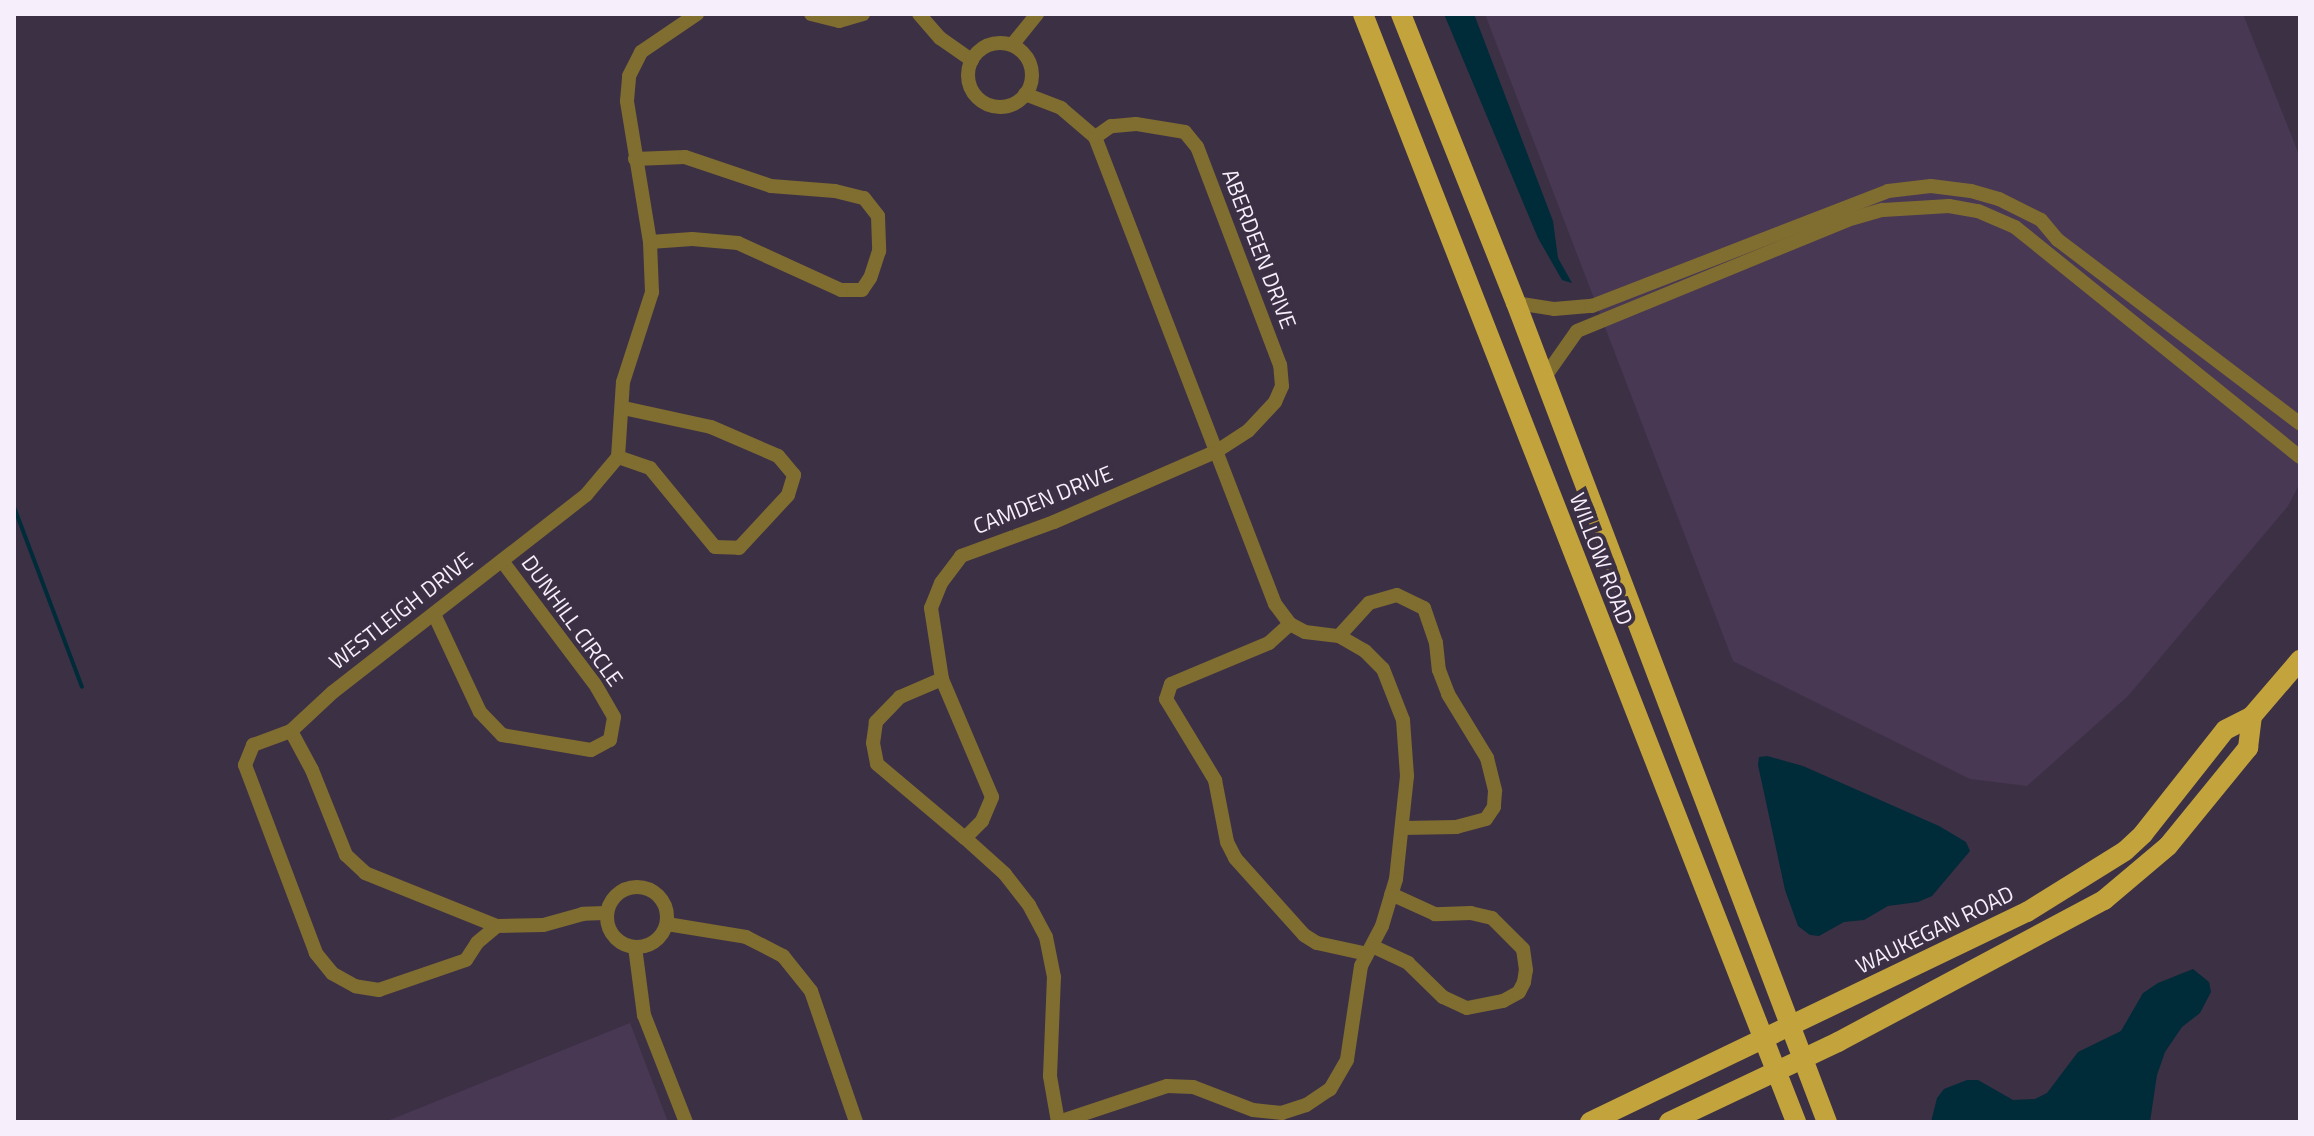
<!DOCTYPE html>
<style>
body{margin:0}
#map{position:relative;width:2314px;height:1136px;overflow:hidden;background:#3c3045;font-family:"Titillium Web",sans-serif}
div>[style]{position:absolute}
.built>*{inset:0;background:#483853}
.water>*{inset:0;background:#002b38}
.stream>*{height:4px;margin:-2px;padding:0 2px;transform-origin:2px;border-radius:2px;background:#002b38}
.street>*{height:14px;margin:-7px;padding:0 7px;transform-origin:7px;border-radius:7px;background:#806d30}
.street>.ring{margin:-7px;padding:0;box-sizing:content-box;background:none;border:14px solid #806d30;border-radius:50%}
.primary>*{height:20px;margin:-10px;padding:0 10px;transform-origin:10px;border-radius:10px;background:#c3a33b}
span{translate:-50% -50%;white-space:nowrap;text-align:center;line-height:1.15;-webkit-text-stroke:8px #3c3045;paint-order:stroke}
.street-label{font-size:22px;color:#f6eefb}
.frame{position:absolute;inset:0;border:16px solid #f6eefb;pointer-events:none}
</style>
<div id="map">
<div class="built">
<i style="clip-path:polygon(1485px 14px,2243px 14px,2300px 157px,2300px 483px,2288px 506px,2128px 696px,2027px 786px,1970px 779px,1733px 661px)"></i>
<i style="clip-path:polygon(630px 1023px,668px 1122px,385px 1122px)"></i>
</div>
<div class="water">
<i style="clip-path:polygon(1444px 14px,1474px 14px,1553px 221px,1558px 258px,1572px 283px,1562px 280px,1538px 238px)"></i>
<i style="clip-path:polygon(1767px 756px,1803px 766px,1939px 826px,1966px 842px,1970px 851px,1932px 896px,1918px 902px,1888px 906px,1864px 920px,1844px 922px,1819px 936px,1810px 935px,1798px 926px,1785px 890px,1758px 765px,1759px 757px)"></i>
<i style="clip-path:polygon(2193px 969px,2209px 982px,2211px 992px,2200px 1013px,2182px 1027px,2165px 1052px,2157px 1075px,2150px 1122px,1931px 1122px,1937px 1098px,1944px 1089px,1967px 1080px,1978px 1080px,2013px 1100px,2035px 1099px,2047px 1093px,2078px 1052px,2121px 1031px,2143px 993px,2158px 983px)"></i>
</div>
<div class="stream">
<i style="left:14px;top:507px;width:192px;rotate:69.3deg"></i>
</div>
<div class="street">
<i style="left:811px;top:14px;width:29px;rotate:14deg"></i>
<i style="left:839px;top:21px;width:25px;rotate:-16deg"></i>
<i style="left:919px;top:14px;width:32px;rotate:49deg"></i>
<i style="left:940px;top:38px;width:39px;rotate:35deg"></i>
<i class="ring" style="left:968px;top:43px;width:50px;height:50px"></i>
<i style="left:1012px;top:45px;width:40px;rotate:-51deg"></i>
<i style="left:1025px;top:94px;width:39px;rotate:21deg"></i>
<i style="left:1061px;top:108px;width:45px;rotate:40.5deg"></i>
<i style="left:1095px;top:137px;width:500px;rotate:68.92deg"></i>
<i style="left:1275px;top:604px;width:25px;rotate:53deg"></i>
<i style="left:1290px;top:624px;width:17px;rotate:28deg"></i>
<i style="left:1305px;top:632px;width:34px;rotate:7deg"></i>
<i style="left:1339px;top:636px;width:30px;rotate:30deg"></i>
<i style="left:1365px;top:651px;width:25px;rotate:45deg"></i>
<i style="left:1383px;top:669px;width:55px;rotate:68.6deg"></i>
<i style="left:1403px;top:720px;width:56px;rotate:85.9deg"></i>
<i style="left:1407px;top:776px;width:104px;rotate:96.1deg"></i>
<i style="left:1396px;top:879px;width:49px;rotate:106.6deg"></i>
<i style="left:1382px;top:926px;width:45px;rotate:117.7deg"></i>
<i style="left:1361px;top:966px;width:95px;rotate:98.5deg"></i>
<i style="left:1347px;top:1060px;width:34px;rotate:120deg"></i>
<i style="left:1330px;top:1089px;width:29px;rotate:146deg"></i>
<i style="left:1306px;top:1105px;width:25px;rotate:162deg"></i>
<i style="left:1282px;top:1113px;width:29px;rotate:-174deg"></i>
<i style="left:1253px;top:1110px;width:64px;rotate:-159deg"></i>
<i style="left:1193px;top:1087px;width:26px;rotate:-178deg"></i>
<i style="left:1167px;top:1086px;width:114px;rotate:161.6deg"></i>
<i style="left:635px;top:159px;width:50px;rotate:-2.3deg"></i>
<i style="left:685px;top:157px;width:91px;rotate:18.6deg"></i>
<i style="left:771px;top:186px;width:64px;rotate:4.5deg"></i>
<i style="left:835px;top:191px;width:30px;rotate:14deg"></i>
<i style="left:864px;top:198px;width:23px;rotate:52deg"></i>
<i style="left:878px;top:216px;width:35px;rotate:88deg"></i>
<i style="left:879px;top:251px;width:28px;rotate:108deg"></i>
<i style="left:870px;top:278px;width:14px;rotate:124deg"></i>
<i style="left:862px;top:290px;width:21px;rotate:180deg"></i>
<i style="left:841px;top:290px;width:113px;rotate:-155.5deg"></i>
<i style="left:738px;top:243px;width:46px;rotate:-175deg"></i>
<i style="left:692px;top:239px;width:42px;rotate:175.9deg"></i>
<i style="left:1516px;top:303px;width:38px;rotate:9deg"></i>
<i style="left:1554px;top:309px;width:38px;rotate:-5deg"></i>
<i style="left:1592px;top:306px;width:318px;rotate:-21.2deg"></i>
<i style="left:1888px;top:191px;width:43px;rotate:-6.6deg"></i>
<i style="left:1931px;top:186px;width:40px;rotate:7.1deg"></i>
<i style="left:1971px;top:191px;width:29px;rotate:16deg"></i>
<i style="left:1999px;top:199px;width:47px;rotate:26.6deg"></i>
<i style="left:2041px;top:220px;width:26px;rotate:50deg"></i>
<i style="left:2058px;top:240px;width:304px;rotate:37.2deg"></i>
<i style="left:1544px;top:378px;width:57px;rotate:-54.9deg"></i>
<i style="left:1577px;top:331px;width:292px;rotate:-22.3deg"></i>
<i style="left:1847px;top:220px;width:37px;rotate:-16deg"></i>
<i style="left:1883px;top:210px;width:66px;rotate:-3.5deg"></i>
<i style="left:1949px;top:206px;width:29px;rotate:10deg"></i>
<i style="left:1978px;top:211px;width:40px;rotate:23.4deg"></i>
<i style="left:2015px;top:227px;width:366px;rotate:38.9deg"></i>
<i style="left:618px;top:457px;width:34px;rotate:19deg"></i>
<i style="left:650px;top:468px;width:102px;rotate:50.6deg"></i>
<i style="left:715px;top:547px;width:24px;rotate:2deg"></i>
<i style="left:739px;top:548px;width:72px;rotate:-47.2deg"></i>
<i style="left:788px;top:495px;width:21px;rotate:-73deg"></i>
<i style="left:794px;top:475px;width:25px;rotate:-130deg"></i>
<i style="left:778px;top:456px;width:73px;rotate:-156.6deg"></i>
<i style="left:711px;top:427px;width:89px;rotate:-167.7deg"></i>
<i style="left:434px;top:614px;width:108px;rotate:64.9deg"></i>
<i style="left:480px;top:712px;width:32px;rotate:46deg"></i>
<i style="left:502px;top:735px;width:90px;rotate:9.6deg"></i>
<i style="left:591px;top:750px;width:21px;rotate:-28deg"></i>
<i style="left:610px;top:740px;width:23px;rotate:-80deg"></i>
<i style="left:614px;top:717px;width:39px;rotate:-120deg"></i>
<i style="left:594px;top:683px;width:153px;rotate:-127deg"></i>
<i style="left:1290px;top:624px;width:28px;rotate:138deg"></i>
<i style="left:1269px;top:643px;width:106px;rotate:157.3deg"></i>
<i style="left:1171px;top:684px;width:16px;rotate:108deg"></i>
<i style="left:1166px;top:699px;width:95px;rotate:58.8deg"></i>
<i style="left:1215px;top:780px;width:63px;rotate:79deg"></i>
<i style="left:1227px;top:842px;width:18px;rotate:63deg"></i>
<i style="left:1235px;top:858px;width:103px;rotate:48.1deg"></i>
<i style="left:1304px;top:935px;width:15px;rotate:32deg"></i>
<i style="left:1317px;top:943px;width:51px;rotate:12.4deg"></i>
<i style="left:1339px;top:636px;width:45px;rotate:-47.7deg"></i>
<i style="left:1369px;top:603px;width:29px;rotate:-16deg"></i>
<i style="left:1397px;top:595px;width:30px;rotate:26deg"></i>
<i style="left:1424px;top:608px;width:37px;rotate:71deg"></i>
<i style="left:1436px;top:643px;width:27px;rotate:84deg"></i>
<i style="left:1439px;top:670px;width:26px;rotate:69deg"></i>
<i style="left:1448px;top:694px;width:75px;rotate:58.6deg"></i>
<i style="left:1487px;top:758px;width:34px;rotate:76deg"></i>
<i style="left:1495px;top:791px;width:16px;rotate:94deg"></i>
<i style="left:1494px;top:807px;width:14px;rotate:124deg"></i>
<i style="left:1486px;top:819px;width:30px;rotate:165deg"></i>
<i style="left:1457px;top:827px;width:54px;rotate:178.9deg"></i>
<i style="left:942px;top:679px;width:46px;rotate:156.8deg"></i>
<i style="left:900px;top:697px;width:35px;rotate:134deg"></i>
<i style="left:876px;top:722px;width:21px;rotate:98deg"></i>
<i style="left:873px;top:743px;width:21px;rotate:79deg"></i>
<i style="left:877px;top:764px;width:115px;rotate:40.1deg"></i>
<i style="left:291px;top:731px;width:44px;rotate:61.7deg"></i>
<i style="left:312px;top:770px;width:92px;rotate:68.2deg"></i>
<i style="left:346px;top:855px;width:26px;rotate:43deg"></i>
<i style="left:365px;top:873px;width:142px;rotate:21.9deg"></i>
<i class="ring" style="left:607px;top:887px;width:46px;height:46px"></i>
<i style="left:606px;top:913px;width:23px;rotate:178deg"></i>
<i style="left:583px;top:914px;width:41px;rotate:164.6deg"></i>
<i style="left:543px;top:925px;width:46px;rotate:178.8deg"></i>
<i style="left:497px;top:926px;width:26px;rotate:140deg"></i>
<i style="left:477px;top:943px;width:20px;rotate:123deg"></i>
<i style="left:466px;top:960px;width:92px;rotate:161deg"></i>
<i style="left:379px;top:990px;width:24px;rotate:-171deg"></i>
<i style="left:355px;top:986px;width:26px;rotate:-151deg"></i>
<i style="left:332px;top:973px;width:26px;rotate:-129deg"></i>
<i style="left:316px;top:953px;width:201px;rotate:-110.7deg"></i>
<i style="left:245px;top:765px;width:22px;rotate:-68deg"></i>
<i style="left:253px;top:745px;width:40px;rotate:-20.2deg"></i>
<i style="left:291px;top:731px;width:57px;rotate:-42.9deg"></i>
<i style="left:333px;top:692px;width:321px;rotate:-37.9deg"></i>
<i style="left:586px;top:495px;width:50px;rotate:-49.9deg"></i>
<i style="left:618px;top:457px;width:75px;rotate:-86.2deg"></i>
<i style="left:623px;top:382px;width:95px;rotate:-72.1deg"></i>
<i style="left:652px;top:292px;width:50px;rotate:-92.3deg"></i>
<i style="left:650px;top:242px;width:143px;rotate:-99.3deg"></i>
<i style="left:627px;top:101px;width:25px;rotate:-85deg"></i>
<i style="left:629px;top:76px;width:27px;rotate:-63deg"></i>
<i style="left:641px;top:52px;width:68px;rotate:-34.2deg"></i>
<i style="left:667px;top:924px;width:80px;rotate:9.3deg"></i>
<i style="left:746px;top:937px;width:42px;rotate:27.2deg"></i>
<i style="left:783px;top:956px;width:45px;rotate:51.3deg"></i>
<i style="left:811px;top:991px;width:139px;rotate:71deg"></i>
<i style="left:1372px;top:946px;width:40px;rotate:25deg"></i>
<i style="left:1408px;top:963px;width:49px;rotate:44.2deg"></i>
<i style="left:1443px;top:997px;width:26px;rotate:25deg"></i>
<i style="left:1467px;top:1008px;width:37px;rotate:-11deg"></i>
<i style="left:1503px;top:1001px;width:18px;rotate:-29deg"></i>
<i style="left:1519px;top:992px;width:11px;rotate:-63deg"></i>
<i style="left:1524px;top:982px;width:12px;rotate:-81deg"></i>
<i style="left:1526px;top:970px;width:21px;rotate:-98deg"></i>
<i style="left:1523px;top:949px;width:44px;rotate:-135deg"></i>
<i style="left:1492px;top:918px;width:22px;rotate:-167deg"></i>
<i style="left:1471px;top:913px;width:36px;rotate:178deg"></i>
<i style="left:1435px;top:914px;width:48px;rotate:-155.6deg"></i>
<i style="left:635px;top:947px;width:69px;rotate:82.5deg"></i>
<i style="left:644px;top:1015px;width:115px;rotate:68.6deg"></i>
<i style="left:1058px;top:1122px;width:47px;rotate:-99.9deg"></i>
<i style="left:1050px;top:1076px;width:99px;rotate:-87.7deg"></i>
<i style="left:1054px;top:977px;width:41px;rotate:-101.3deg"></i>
<i style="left:1046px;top:937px;width:36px;rotate:-118deg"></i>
<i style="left:1029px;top:905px;width:39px;rotate:-128deg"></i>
<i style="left:1005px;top:874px;width:54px;rotate:-138deg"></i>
<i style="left:965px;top:838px;width:24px;rotate:-45deg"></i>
<i style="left:982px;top:821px;width:26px;rotate:-67deg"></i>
<i style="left:992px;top:797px;width:128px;rotate:-113deg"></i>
<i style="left:942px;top:679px;width:72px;rotate:-98.8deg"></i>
<i style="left:931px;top:608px;width:27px;rotate:-68deg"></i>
<i style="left:941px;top:583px;width:34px;rotate:-53deg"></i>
<i style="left:961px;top:556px;width:99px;rotate:-20.1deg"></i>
<i style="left:1054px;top:522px;width:178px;rotate:-23.5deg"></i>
<i style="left:1217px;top:451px;width:37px;rotate:-33deg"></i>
<i style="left:1248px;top:431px;width:40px;rotate:-47deg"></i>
<i style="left:1275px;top:402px;width:17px;rotate:-66deg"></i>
<i style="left:1282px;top:386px;width:21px;rotate:-95deg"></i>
<i style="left:1280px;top:365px;width:233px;rotate:-110.8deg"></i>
<i style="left:1197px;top:147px;width:19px;rotate:-129deg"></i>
<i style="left:1185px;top:132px;width:50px;rotate:-170.7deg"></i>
<i style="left:1136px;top:124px;width:25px;rotate:175deg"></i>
<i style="left:1111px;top:126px;width:19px;rotate:145deg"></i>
</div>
<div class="primary">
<i style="left:1363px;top:14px;width:1190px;rotate:68.65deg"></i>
<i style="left:1401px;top:14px;width:311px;rotate:68.3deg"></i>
<i style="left:1516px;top:303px;width:876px;rotate:69.21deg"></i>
<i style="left:1590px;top:1122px;width:485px;rotate:-25.7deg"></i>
<i style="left:2027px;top:912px;width:115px;rotate:-31.9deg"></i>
<i style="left:2125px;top:851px;width:25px;rotate:-43deg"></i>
<i style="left:2143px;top:834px;width:132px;rotate:-51.7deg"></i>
<i style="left:2225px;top:730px;width:30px;rotate:-27deg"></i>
<i style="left:2252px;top:716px;width:74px;rotate:-49.4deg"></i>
<i style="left:1669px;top:1122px;width:187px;rotate:-25.3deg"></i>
<i style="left:1838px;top:1042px;width:302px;rotate:-28.1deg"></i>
<i style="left:2104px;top:900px;width:84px;rotate:-40.2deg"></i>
<i style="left:2168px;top:846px;width:127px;rotate:-50.8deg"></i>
<i style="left:2248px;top:748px;width:32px;rotate:-83deg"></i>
</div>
<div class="street-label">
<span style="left:1259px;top:249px;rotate:69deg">ABERDEEN DRIVE</span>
<span style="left:1043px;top:500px;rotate:-22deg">CAMDEN DRIVE</span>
<span style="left:1601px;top:559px;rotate:69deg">WILLOW ROAD</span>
<span style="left:401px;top:611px;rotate:-38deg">WESTLEIGH DRIVE</span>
<span style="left:572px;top:621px;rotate:54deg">DUNHILL CIRCLE</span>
<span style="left:1935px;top:930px;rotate:-26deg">WAUKEGAN ROAD</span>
</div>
<div class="frame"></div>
</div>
